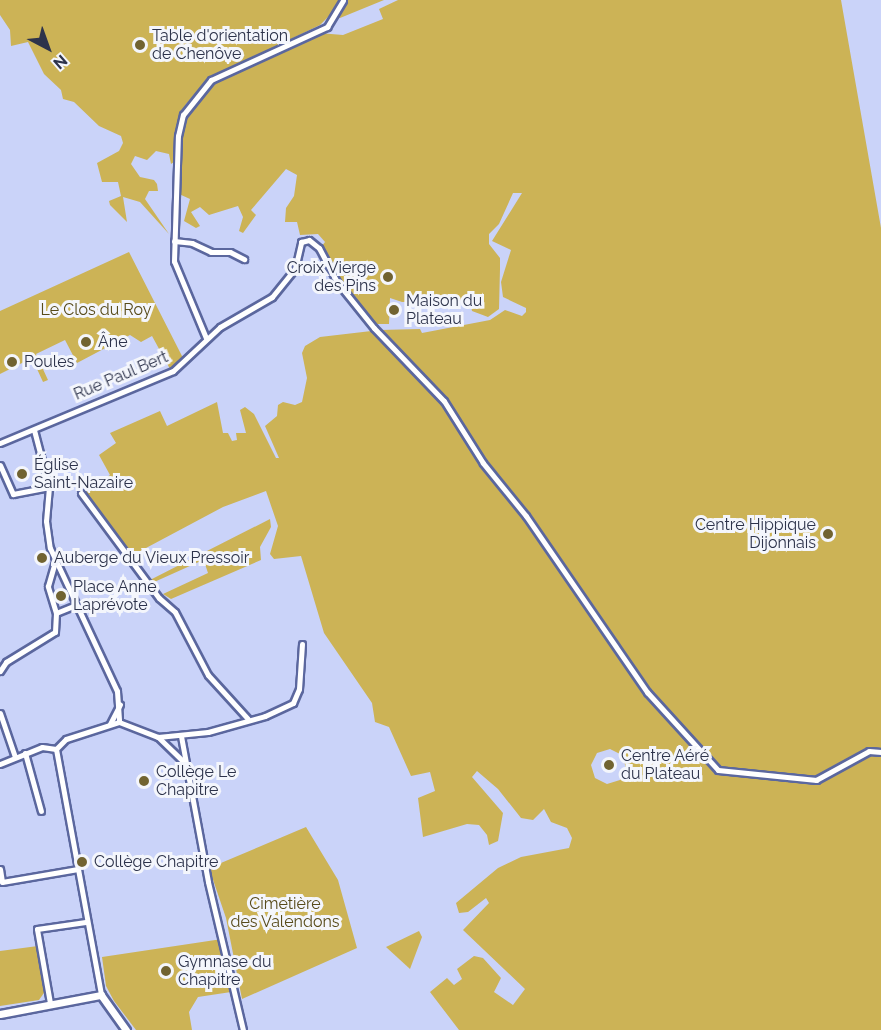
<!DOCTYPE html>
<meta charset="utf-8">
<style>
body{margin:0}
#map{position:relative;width:881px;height:1030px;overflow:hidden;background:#cad3f9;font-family:Raleway,sans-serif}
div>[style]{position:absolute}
.green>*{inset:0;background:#ccb356}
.roads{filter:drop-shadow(2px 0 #5b679e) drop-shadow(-2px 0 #5b679e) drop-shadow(0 2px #5b679e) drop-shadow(0 -2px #5b679e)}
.minor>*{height:5px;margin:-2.5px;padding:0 2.5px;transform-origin:2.5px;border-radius:2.5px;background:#fff}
.major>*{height:7px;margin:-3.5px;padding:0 3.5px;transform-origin:3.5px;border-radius:3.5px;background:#fff}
.dots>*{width:16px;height:16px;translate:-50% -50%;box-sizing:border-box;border:3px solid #f4f6fc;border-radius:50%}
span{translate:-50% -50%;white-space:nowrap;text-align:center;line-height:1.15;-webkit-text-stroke:6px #f4f6fc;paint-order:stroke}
.poi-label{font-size:16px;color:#2d334b}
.left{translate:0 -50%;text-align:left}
.right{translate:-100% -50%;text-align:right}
.park-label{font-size:16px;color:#584b1a}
.street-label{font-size:16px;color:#2d334b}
.north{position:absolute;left:18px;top:18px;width:60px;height:60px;-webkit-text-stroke:4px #f4f6fc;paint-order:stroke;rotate:139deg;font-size:16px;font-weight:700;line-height:24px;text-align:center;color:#2d334b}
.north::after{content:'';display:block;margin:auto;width:21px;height:27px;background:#2d334b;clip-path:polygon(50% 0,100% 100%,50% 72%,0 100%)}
</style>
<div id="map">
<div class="green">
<i style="clip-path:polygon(0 0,384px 0,340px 18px,330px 15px,320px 25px,208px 79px,186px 104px,177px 125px,174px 162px,171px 164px,169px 154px,156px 151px,147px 160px,135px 156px,131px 164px,140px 177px,154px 180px,157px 184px,158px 191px,149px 191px,145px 199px,169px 234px,140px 202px,123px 197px,127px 222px,110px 205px,109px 201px,121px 196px,118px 182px,102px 182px,97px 163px,119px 151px,123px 143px,121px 136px,99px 126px,74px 102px,63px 99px,61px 90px,44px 74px,28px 42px,11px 46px,10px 30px,0 15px)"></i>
<i style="clip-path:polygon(evenodd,398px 0,841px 0,881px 228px,881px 1030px,459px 1030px,430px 992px,447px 978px,454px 985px,462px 979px,457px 969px,474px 956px,483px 958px,501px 978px,494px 992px,513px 1005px,525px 989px,463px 930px,489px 903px,486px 898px,468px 912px,459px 913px,456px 903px,498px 868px,521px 857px,569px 848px,572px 838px,567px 828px,551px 822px,544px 809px,533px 820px,521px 818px,498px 789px,477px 771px,472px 777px,503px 813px,498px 841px,489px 845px,487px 835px,479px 825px,467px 824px,423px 837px,418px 798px,435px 791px,430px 772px,411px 776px,389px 727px,375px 722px,372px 703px,324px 633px,301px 556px,274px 559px,270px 554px,278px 526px,266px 491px,223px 507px,131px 556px,83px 494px,110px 475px,99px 455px,116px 443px,110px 433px,160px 411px,167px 426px,217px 402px,223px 433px,228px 433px,232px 441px,237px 440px,236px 433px,246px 433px,240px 410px,245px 407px,254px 414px,276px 458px,279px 458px,265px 426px,277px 416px,278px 405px,283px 402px,295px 405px,302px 402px,307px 378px,302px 353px,305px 346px,320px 337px,380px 330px,420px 329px,422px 333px,490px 320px,505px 310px,522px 316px,526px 312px,526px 308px,503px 297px,501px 282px,511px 250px,492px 241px,522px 193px,513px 193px,499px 224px,489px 234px,489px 244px,500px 258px,500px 269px,499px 309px,488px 317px,472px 311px,470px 300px,402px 302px,390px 298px,389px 324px,376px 324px,342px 284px,322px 246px,325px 242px,318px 234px,300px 235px,297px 222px,285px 222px,286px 208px,294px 196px,297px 175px,286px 169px,251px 210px,256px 215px,243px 233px,239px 231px,243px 217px,238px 206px,209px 215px,200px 207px,191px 212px,200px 226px,196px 228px,184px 221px,190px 199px,179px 194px,182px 130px,191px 106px,211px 84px,319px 33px,343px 35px,383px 19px,379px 9px,398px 0,610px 749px,622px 755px,626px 768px,620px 780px,607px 784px,595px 778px,591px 765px,597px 753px,610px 749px)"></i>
<i style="clip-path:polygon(129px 252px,183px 358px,170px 369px,152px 336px,141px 342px,130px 335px,77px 363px,65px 340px,36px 354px,48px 380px,43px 382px,32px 358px,0 374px,0 311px)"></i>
<i style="clip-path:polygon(270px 519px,271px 527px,260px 547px,261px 560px,171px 599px,163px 594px,208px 573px,205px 564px,201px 561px,152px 583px,150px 580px)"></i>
<i style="clip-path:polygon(306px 827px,338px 880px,357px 948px,242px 999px,226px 918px,209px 868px)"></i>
<i style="clip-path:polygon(419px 931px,422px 937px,410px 969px,386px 947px)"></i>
<i style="clip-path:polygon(222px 939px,231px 992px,198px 997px,189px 1012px,192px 1030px,136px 1030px,114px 1001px,106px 986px,102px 957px)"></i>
<i style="clip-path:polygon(38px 946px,46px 990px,39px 1000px,0 1006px,0 951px)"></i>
</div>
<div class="roads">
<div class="minor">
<i style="left:174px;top:241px;width:18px;rotate:6deg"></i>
<i style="left:192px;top:243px;width:21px;rotate:25deg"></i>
<i style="left:211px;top:252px;width:19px"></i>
<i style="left:230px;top:252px;width:16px;rotate:27deg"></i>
<i style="left:206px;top:338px;width:83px;rotate:-112.6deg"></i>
<i style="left:174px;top:261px;width:125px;rotate:-88.2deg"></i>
<i style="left:178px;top:136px;width:22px;rotate:-77deg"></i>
<i style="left:183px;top:115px;width:45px;rotate:-51.3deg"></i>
<i style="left:211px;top:80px;width:128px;rotate:-24.6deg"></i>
<i style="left:327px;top:27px;width:31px;rotate:-59deg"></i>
<i style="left:34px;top:430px;width:59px;rotate:75.3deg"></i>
<i style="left:49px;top:487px;width:34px;rotate:95deg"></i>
<i style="left:46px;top:521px;width:27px;rotate:82deg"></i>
<i style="left:50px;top:548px;width:158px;rotate:64.9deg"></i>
<i style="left:117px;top:691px;width:31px;rotate:86deg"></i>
<i style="left:0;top:443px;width:187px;rotate:-22.6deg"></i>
<i style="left:173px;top:371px;width:64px;rotate:-43.1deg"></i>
<i style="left:220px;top:327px;width:60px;rotate:-30deg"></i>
<i style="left:272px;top:297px;width:36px;rotate:-51deg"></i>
<i style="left:295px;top:269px;width:28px;rotate:-77deg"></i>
<i style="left:301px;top:242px;width:8px;rotate:-14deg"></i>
<i style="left:309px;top:240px;width:13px;rotate:39deg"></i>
<i style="left:319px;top:248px;width:38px;rotate:62deg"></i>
<i style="left:337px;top:282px;width:59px;rotate:51.2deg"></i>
<i style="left:374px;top:328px;width:101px;rotate:46.2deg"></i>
<i style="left:444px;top:401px;width:73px;rotate:57.8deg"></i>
<i style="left:483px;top:463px;width:68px;rotate:50.9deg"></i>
<i style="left:526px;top:516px;width:214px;rotate:55.5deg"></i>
<i style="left:647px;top:692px;width:105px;rotate:47.7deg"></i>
<i style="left:718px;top:770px;width:99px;rotate:5.8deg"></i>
<i style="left:816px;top:780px;width:60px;rotate:-28.7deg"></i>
<i style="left:869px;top:751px;width:12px;rotate:5deg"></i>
<i style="left:0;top:465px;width:32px;rotate:66deg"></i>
<i style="left:13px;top:494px;width:37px;rotate:-11deg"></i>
<i style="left:81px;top:493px;width:131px;rotate:53.4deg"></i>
<i style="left:159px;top:598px;width:21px;rotate:41deg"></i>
<i style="left:175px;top:612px;width:71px;rotate:62.4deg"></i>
<i style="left:208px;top:675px;width:59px;rotate:47.7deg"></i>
<i style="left:56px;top:613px;width:22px;rotate:-22deg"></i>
<i style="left:0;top:671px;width:11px;rotate:-56deg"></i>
<i style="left:6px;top:662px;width:57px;rotate:-31.5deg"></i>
<i style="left:55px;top:632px;width:19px;rotate:-87deg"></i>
<i style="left:56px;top:613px;width:28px;rotate:-107deg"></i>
<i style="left:48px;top:586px;width:25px;rotate:-74deg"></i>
<i style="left:0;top:713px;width:46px;rotate:71.2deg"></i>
<i style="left:110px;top:724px;width:22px;rotate:-63deg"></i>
<i style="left:181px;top:736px;width:148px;rotate:79.5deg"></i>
<i style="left:208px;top:882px;width:152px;rotate:76.7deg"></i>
<i style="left:158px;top:737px;width:50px;rotate:-5.7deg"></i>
<i style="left:208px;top:732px;width:59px;rotate:-15.7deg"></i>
<i style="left:265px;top:716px;width:31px;rotate:-25deg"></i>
<i style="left:293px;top:703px;width:15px;rotate:-67deg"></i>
<i style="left:299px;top:689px;width:45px;rotate:-86.2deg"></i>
<i style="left:56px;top:749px;width:250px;rotate:79.6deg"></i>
<i style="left:56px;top:749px;width:14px;rotate:-45deg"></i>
<i style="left:66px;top:739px;width:56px;rotate:-17.8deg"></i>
<i style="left:119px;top:722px;width:42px;rotate:21deg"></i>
<i style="left:158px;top:737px;width:39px;rotate:44deg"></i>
<i style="left:25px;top:753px;width:60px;rotate:74.6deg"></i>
<i style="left:0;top:764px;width:45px;rotate:-22deg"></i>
<i style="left:42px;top:747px;width:14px;rotate:8deg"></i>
<i style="left:0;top:869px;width:13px;rotate:81deg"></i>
<i style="left:2px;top:882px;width:77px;rotate:-9.7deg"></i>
<i style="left:50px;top:1003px;width:75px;rotate:-100deg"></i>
<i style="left:37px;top:929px;width:49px;rotate:-8.1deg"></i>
</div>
<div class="major">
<i style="left:0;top:1014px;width:103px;rotate:-10.7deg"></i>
<i style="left:101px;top:995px;width:43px;rotate:54.5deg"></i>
</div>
</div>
<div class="dots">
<i style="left:140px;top:45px;background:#716331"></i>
<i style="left:388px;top:277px;background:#716331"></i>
<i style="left:394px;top:310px;background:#716331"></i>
<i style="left:86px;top:342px;background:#716331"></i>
<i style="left:12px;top:362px;background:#716331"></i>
<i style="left:22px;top:474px;background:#716331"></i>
<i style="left:828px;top:534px;background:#716331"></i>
<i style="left:42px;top:558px;background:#716331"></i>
<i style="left:61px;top:596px;background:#716331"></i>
<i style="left:609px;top:765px;background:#716331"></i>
<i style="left:144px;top:781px;background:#716331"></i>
<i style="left:82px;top:862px;background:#716331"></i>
<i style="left:166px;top:971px;background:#716331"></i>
</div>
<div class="poi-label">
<span class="left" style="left:152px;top:45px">Table d'orientation<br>de Chenôve</span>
<span class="right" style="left:376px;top:277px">Croix Vierge<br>des Pins</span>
<span class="left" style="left:406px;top:310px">Maison du<br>Plateau</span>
<span class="left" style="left:98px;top:342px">Âne</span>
<span class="left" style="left:24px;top:362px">Poules</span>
<span class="left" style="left:34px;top:474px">Église<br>Saint-Nazaire</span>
<span class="right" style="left:816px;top:534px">Centre Hippique<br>Dijonnais</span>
<span class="left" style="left:54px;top:558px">Auberge du Vieux Pressoir</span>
<span class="left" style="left:73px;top:596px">Place Anne<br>Laprévote</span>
<span class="left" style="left:621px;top:765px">Centre Aéré<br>du Plateau</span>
<span class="left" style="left:156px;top:781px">Collège Le<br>Chapitre</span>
<span class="left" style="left:94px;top:862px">Collège Chapitre</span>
<span class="left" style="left:178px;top:971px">Gymnase du<br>Chapitre</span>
</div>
<div class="park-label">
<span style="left:96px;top:310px">Le Clos du Roy</span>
<span style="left:285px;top:913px">Cimetière<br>des Valendons</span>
</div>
<div class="street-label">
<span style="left:121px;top:376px;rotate:-23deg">Rue Paul Bert</span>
</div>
<div class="north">N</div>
</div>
